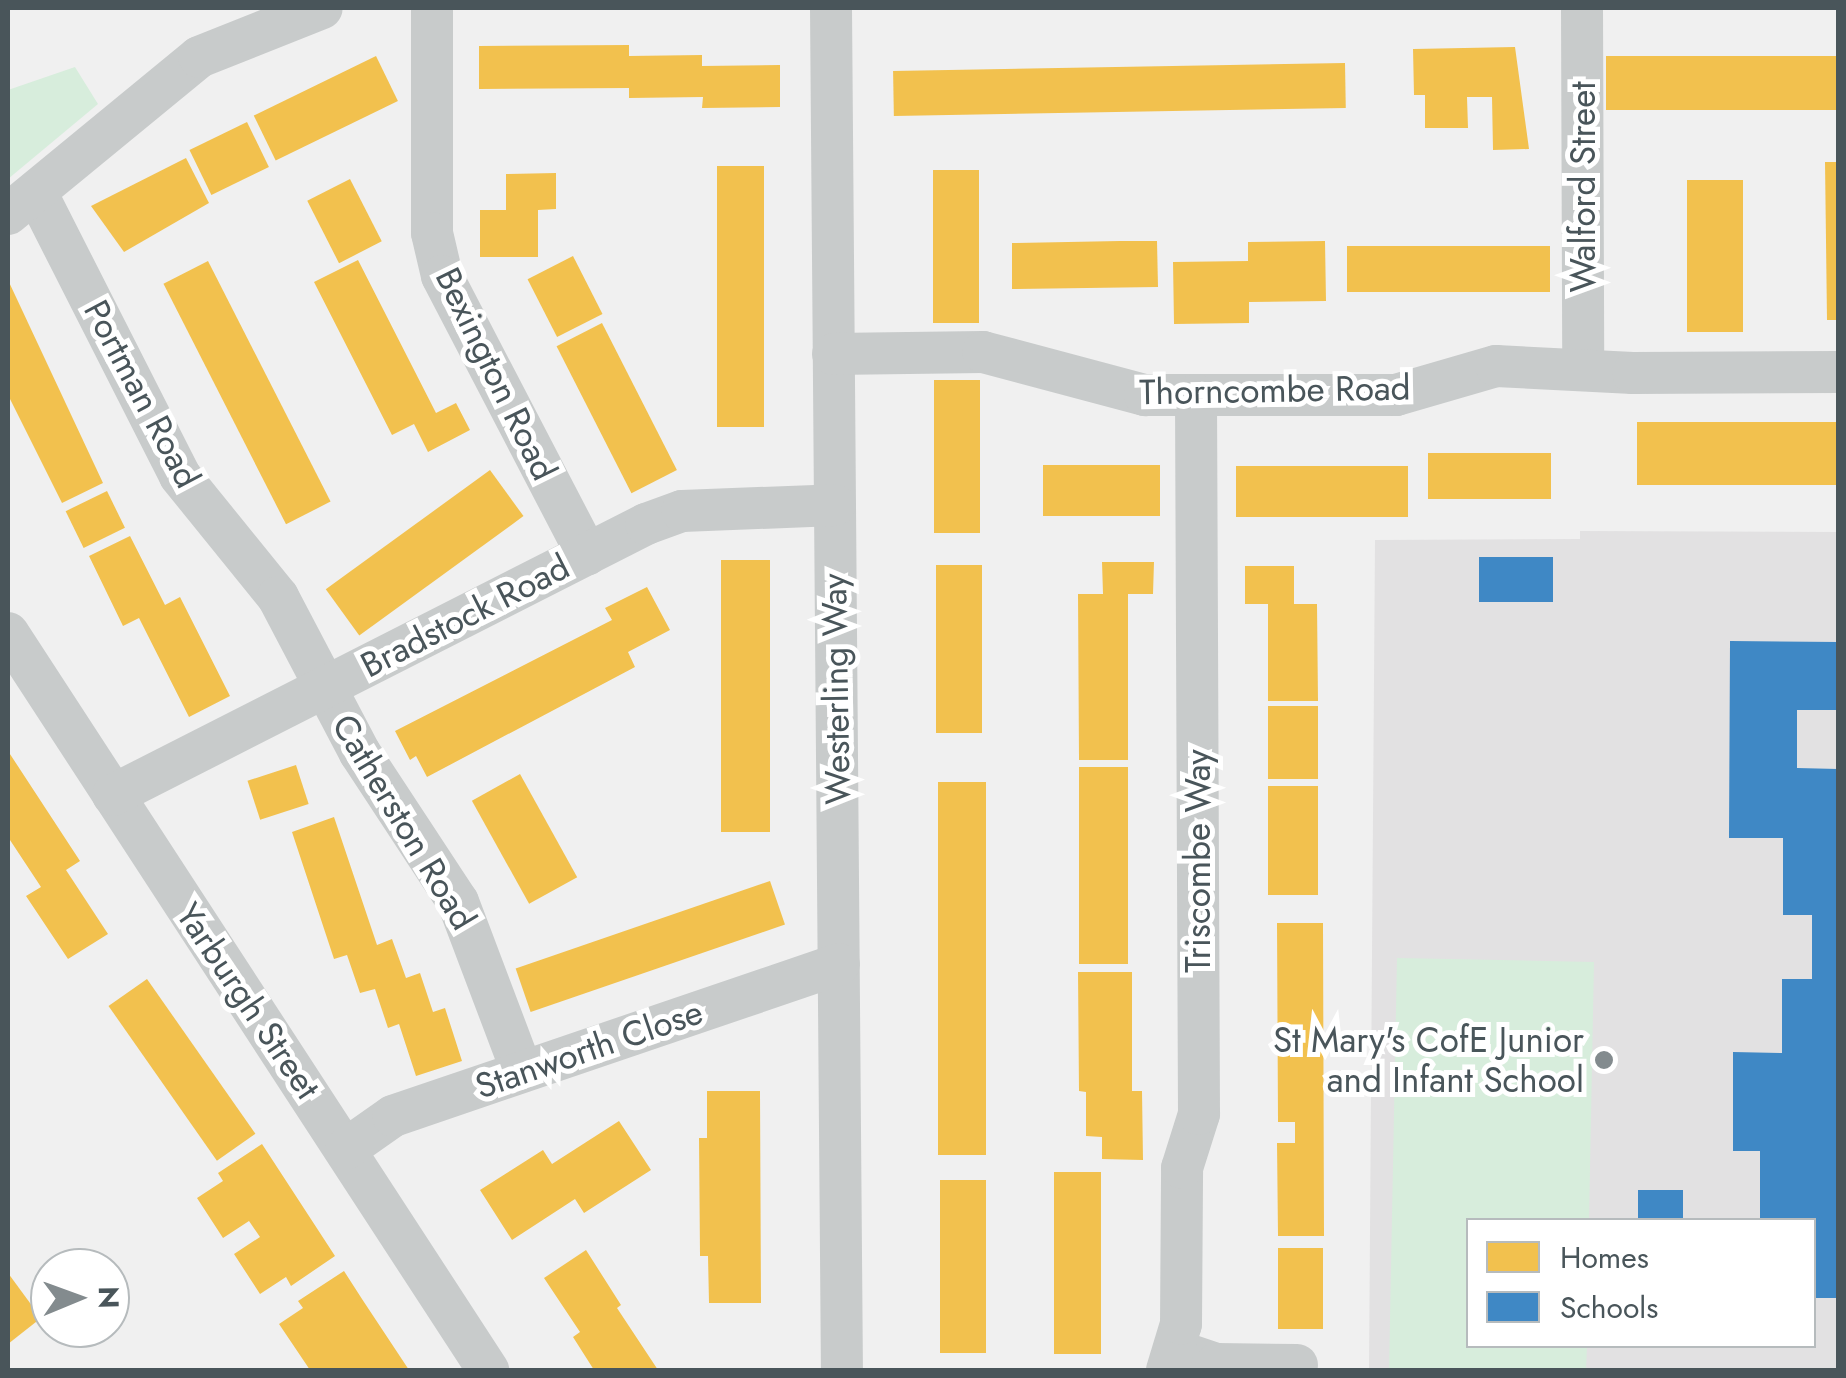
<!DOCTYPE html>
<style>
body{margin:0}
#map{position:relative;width:1846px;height:1378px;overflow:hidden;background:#f0f0f0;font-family:Jost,sans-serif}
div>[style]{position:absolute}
.education>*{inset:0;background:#e2e1e2}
.green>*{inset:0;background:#d7eddc}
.homes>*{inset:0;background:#f2c14e;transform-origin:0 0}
.schools>*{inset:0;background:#3f88c5;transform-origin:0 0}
.minor>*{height:42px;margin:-21px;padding:0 21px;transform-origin:21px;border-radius:21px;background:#c8cbcb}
.dots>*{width:28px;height:28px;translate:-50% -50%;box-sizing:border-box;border:5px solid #fff;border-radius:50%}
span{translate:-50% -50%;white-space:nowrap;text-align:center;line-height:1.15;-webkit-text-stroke:10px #fff;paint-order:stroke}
.street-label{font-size:35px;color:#49555a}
.poi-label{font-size:35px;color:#49555a}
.right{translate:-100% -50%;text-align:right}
.frame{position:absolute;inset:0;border:10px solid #49555a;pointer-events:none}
.legend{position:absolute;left:1466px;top:1218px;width:350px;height:130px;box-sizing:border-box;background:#fff;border:2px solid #b6bbbd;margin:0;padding:12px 18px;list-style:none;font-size:30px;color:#49555a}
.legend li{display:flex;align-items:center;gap:20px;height:50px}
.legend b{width:50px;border:2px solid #b6bbbd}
.north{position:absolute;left:30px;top:1248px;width:100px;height:100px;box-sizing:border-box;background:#fff;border:2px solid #b6bbbd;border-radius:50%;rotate:89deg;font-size:28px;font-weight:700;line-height:40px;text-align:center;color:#49555a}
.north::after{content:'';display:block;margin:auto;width:35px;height:45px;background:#838b8e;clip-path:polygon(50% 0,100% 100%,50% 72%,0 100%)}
</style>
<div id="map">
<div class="education">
<i style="clip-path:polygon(evenodd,1580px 531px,1838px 532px,1838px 1370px,1369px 1370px,1375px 540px,1580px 539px,1580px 531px,1468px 1220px,1814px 1220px,1814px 1346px,1468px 1346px,1468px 1220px)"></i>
</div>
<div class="green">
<i style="clip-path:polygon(75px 67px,98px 104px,8px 179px,8px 90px)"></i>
<i style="clip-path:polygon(1397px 958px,1594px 962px,1589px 1220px,1468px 1220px,1468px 1346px,1587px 1346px,1586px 1370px,1389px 1370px)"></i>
</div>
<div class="homes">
<i style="clip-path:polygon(629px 45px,629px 56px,702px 55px,702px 66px,780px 65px,780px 107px,702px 108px,703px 97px,629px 98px,629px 88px,479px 89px,479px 46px)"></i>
<i style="clip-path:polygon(1515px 47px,1529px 149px,1493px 150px,1492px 97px,1467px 97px,1468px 128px,1425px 128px,1425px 95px,1414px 95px,1413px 49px)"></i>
<i style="left:376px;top:56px;width:50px;height:136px;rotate:64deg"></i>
<i style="left:1838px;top:56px;width:54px;height:232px;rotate:90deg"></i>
<i style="left:1345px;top:63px;width:45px;height:452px;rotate:89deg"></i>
<i style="left:247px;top:122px;width:50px;height:64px;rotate:64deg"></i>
<i style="clip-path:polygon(186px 158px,209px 203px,124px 252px,91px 206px)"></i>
<i style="clip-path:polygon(1825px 162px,1838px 162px,1838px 320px,1827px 320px)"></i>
<i style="left:717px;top:166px;width:47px;height:261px"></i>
<i style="left:933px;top:170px;width:46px;height:153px"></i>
<i style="clip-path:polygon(556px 173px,556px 209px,538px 210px,538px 257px,480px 257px,480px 210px,506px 210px,506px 174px)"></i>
<i style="left:350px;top:179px;width:70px;height:48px;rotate:63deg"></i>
<i style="left:1687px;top:180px;width:56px;height:152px"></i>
<i style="clip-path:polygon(1120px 241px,1157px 241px,1158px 287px,1012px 289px,1012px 243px)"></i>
<i style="clip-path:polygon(1325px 241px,1326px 301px,1249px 302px,1249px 323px,1174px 324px,1173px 262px,1248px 261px,1248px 242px)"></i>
<i style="left:1347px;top:246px;width:203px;height:46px"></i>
<i style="left:573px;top:256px;width:65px;height:51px;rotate:63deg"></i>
<i style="clip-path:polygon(358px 260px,436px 413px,456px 403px,470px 430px,428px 452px,414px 424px,392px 435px,314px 282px)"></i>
<i style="left:208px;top:261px;width:270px;height:50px;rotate:63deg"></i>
<i style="clip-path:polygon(8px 280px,103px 483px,62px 503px,8px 395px)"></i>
<i style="left:602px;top:323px;width:165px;height:51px;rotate:63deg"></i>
<i style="left:980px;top:380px;width:153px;height:46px;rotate:90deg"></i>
<i style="left:1838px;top:422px;width:63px;height:201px;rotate:90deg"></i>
<i style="left:1551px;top:453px;width:46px;height:123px;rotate:90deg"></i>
<i style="left:1043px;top:465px;width:117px;height:51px"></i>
<i style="left:1236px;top:466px;width:172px;height:51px"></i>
<i style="left:490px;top:470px;width:57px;height:203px;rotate:54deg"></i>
<i style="left:107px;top:491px;width:41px;height:46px;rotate:64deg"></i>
<i style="clip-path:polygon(130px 536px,165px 605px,180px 597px,230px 696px,189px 717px,139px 618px,123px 626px,89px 556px)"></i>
<i style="left:721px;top:560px;width:49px;height:272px"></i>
<i style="clip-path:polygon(1102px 562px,1154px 562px,1153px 594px,1128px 594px,1128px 760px,1079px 760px,1078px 594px,1103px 594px)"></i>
<i style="left:936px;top:565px;width:46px;height:168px"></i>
<i style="clip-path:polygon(1245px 566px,1294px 566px,1294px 604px,1317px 604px,1318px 701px,1268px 701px,1268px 604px,1245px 604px)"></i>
<i style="clip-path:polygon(647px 587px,670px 630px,628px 652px,635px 667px,427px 777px,416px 756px,410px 760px,395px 731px,612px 620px,605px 608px)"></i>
<i style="left:1268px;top:706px;width:50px;height:73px"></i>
<i style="clip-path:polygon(8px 751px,80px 861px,66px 870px,108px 934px,68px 959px,26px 896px,41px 887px,8px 837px)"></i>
<i style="left:296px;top:765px;width:41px;height:51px;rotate:72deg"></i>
<i style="left:1079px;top:767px;width:49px;height:197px"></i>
<i style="left:520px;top:774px;width:118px;height:55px;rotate:61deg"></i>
<i style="left:938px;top:782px;width:48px;height:373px"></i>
<i style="left:1268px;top:786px;width:50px;height:109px"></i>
<i style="clip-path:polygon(334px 817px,377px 945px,392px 939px,406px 978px,420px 973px,433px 1012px,445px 1008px,462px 1061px,416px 1076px,399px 1024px,388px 1028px,375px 989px,360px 993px,347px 955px,334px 959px,292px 832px)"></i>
<i style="left:770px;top:881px;width:46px;height:269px;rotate:71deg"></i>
<i style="clip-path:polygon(1277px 923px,1323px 923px,1324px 1236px,1278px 1236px,1277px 1143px,1295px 1143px,1295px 1122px,1278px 1122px)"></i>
<i style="clip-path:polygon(1078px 972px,1132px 972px,1132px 1091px,1142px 1091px,1143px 1160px,1102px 1159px,1102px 1137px,1086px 1136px,1086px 1092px,1079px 1091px)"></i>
<i style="left:147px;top:979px;width:189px;height:47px;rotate:55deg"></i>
<i style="clip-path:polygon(707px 1091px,760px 1091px,761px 1303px,709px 1303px,708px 1256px,700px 1256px,699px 1138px,707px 1138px)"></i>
<i style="clip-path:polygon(619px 1121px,651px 1170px,584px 1213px,575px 1199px,512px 1240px,480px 1190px,543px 1150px,552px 1164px)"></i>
<i style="clip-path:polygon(262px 1144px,335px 1256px,291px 1286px,286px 1277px,260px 1294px,234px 1254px,260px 1237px,249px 1221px,223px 1238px,197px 1198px,223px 1181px,218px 1173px)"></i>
<i style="left:1101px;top:1172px;width:182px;height:47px;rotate:90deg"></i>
<i style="left:940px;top:1180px;width:46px;height:173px"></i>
<i style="left:1278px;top:1248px;width:45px;height:81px"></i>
<i style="clip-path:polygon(586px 1250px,621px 1305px,617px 1308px,658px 1370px,594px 1370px,573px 1337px,580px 1332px,544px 1278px)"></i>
<i style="clip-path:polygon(344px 1271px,362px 1299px,409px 1370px,310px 1370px,279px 1324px,303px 1308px,298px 1301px)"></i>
<i style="clip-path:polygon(8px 1273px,41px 1318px,8px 1344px)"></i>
</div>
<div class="schools">
<i style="left:1553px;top:557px;width:45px;height:74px;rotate:90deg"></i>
<i style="clip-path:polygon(1730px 641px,1838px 642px,1838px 710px,1797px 710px,1797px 768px,1838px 769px,1838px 1298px,1814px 1298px,1814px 1220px,1760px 1220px,1760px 1151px,1733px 1151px,1733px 1052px,1782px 1053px,1782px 979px,1812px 979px,1812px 915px,1783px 915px,1783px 838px,1729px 838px)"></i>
<i style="left:1638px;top:1190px;width:45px;height:30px"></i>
</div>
<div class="minor">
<i style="left:432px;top:8px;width:225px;rotate:90deg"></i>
<i style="left:432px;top:233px;width:44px;rotate:76.9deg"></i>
<i style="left:442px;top:276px;width:314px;rotate:62.5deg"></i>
<i style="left:831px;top:8px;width:1362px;rotate:89.54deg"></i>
<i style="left:1582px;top:8px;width:358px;rotate:89.8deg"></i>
<i style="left:36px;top:192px;width:318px;rotate:63.1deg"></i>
<i style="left:180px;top:476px;width:156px;rotate:51deg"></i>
<i style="left:278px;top:597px;width:176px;rotate:62.3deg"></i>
<i style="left:360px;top:753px;width:178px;rotate:56.7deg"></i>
<i style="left:458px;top:902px;width:181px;rotate:69.3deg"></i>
<i style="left:8px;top:214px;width:247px;rotate:-39.4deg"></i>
<i style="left:199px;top:57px;width:132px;rotate:-21.7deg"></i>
<i style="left:833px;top:354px;width:150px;rotate:-0.8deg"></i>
<i style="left:983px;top:352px;width:168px;rotate:14.9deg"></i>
<i style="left:1145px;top:395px;width:251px"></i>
<i style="left:1396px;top:395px;width:104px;rotate:-16.2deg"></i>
<i style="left:1496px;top:366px;width:137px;rotate:2.9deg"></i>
<i style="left:1633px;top:373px;width:205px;rotate:-0.3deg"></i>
<i style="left:8px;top:633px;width:880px;rotate:56.92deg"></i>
<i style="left:113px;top:795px;width:598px;rotate:-26.95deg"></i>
<i style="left:646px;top:524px;width:38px;rotate:-20deg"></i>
<i style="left:682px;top:511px;width:153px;rotate:-2.2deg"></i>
<i style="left:346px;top:1149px;width:57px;rotate:-35.1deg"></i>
<i style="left:393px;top:1116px;width:471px;rotate:-18.8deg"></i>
<i style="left:1178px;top:1351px;width:40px;rotate:18.9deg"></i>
<i style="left:1216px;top:1364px;width:81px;rotate:0.7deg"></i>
<i style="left:1167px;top:1370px;width:48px;rotate:-73.1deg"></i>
<i style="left:1181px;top:1324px;width:156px;rotate:-89.6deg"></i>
<i style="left:1182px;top:1168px;width:57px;rotate:-72.5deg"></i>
<i style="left:1199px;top:1114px;width:719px;rotate:-90.24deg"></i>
</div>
<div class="dots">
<i style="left:1604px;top:1060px;background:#838b8e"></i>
</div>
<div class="street-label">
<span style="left:1583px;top:187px;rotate:-90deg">Walford Street</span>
<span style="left:496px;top:374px;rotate:64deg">Bexington Road</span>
<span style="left:1275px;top:390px;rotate:-1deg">Thorncombe Road</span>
<span style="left:142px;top:394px;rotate:62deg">Portman Road</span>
<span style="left:465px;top:616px;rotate:-27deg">Bradstock Road</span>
<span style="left:836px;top:689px;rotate:-91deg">Westerling Way</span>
<span style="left:404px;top:822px;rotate:59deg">Catherston Road</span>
<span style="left:1198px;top:861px;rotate:-90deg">Triscombe Way</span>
<span style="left:248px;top:1001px;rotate:56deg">Yarburgh Street</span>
<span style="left:589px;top:1049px;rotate:-19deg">Stanworth Close</span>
</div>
<div class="poi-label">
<span class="right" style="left:1584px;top:1060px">St Mary's CofE Junior<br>and Infant School</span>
</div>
<div class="frame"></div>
<ul class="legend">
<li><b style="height:28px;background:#f2c14e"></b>Homes</li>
<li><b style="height:28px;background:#3f88c5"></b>Schools</li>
</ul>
<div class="north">N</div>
</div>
